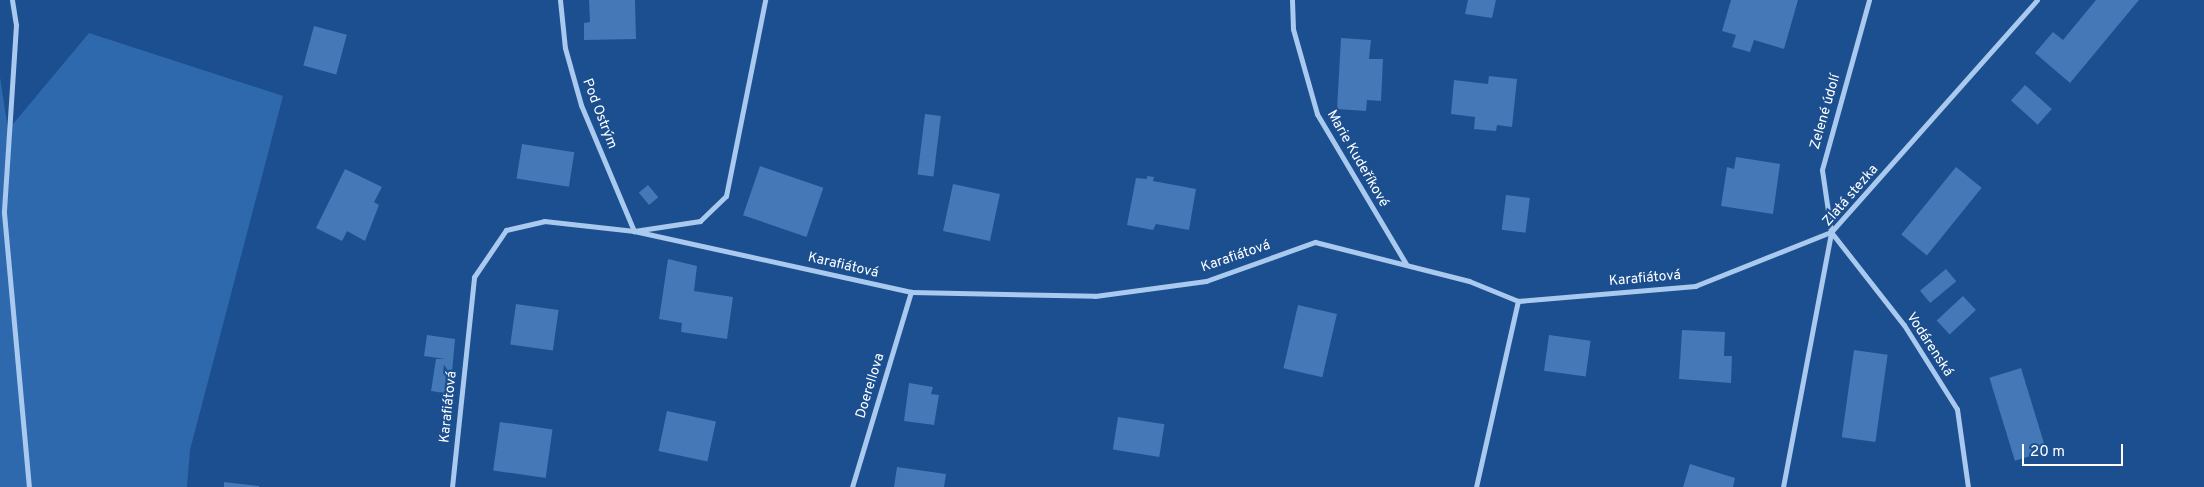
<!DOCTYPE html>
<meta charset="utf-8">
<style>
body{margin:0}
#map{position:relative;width:2204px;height:487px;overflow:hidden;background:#1b4f8f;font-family:Overpass,sans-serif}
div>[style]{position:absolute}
.green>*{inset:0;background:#2e69ad}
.building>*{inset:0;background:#4478b7;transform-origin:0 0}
.minor>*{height:5px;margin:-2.5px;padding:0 2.5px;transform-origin:2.5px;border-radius:2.5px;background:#a9c9ee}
span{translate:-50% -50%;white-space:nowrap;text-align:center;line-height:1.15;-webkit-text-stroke:4.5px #1b4f8f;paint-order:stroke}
.street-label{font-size:14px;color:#fff}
.scale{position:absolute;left:2022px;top:444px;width:101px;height:22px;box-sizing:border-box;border:2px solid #fff;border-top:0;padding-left:6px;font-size:15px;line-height:18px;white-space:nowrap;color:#fff;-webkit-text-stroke:4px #1b4f8f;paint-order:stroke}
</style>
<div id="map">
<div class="green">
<i style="clip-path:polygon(89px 33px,283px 96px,190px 450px,187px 487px,0 487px,0 77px,8px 130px)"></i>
</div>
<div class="building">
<i style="clip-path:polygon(589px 0,635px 0,636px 39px,584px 40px,584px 23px,590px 22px)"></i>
<i style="clip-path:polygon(1468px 0,1496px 0,1492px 18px,1465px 14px)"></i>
<i style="clip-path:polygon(1731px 0,1798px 0,1784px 49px,1754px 40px,1750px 52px,1732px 47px,1736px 35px,1722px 31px)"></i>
<i style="clip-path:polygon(2096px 0,2139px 0,2070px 83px,2035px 53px,2053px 32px,2063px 40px)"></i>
<i style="left:314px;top:26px;width:34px;height:41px;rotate:15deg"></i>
<i style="clip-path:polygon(1341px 38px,1371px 40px,1369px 59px,1383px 59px,1381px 101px,1367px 100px,1366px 111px,1337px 109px)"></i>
<i style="clip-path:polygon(1489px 76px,1517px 79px,1512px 127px,1497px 125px,1496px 131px,1474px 129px,1475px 117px,1451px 114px,1454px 80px,1488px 84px)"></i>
<i style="left:2025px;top:85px;width:36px;height:21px;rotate:42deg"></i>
<i style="left:925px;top:114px;width:16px;height:61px;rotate:7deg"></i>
<i style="left:522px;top:144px;width:53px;height:35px;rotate:9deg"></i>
<i style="clip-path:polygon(1736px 157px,1780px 164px,1773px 214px,1721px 206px,1727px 167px,1734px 169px)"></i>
<i style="left:760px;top:166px;width:67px;height:52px;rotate:19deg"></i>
<i style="left:1956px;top:167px;width:33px;height:87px;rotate:39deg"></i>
<i style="clip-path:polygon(345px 169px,382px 187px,374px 202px,379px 205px,365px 241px,347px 231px,342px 241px,316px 228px)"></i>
<i style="clip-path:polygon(1147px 176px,1154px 177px,1153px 181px,1196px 189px,1189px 230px,1156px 224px,1153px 230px,1127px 225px,1136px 178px,1147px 179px)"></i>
<i style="left:953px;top:184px;width:48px;height:48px;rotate:12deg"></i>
<i style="left:648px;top:185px;width:16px;height:12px;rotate:50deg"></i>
<i style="left:1506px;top:195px;width:24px;height:35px;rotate:7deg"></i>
<i style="clip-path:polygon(668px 259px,697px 266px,694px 291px,733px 297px,727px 339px,681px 332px,682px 323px,659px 319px)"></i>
<i style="left:1946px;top:269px;width:16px;height:34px;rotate:50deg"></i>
<i style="left:1963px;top:296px;width:19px;height:36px;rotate:47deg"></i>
<i style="left:516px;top:304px;width:43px;height:41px;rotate:8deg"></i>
<i style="left:1298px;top:305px;width:40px;height:65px;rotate:13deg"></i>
<i style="clip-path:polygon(1682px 330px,1725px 332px,1724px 356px,1732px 356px,1731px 383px,1679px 379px)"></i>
<i style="clip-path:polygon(427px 335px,455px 339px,450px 394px,431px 391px,436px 359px,445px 359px,424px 356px)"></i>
<i style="left:1549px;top:335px;width:42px;height:36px;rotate:8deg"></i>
<i style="left:1854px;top:350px;width:34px;height:88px;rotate:8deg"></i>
<i style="left:2021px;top:368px;width:87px;height:33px;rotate:73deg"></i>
<i style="clip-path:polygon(909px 383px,933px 387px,931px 394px,939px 395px,934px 425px,904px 421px)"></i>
<i style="left:667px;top:411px;width:50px;height:41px;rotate:12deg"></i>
<i style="left:1118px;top:417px;width:47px;height:33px;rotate:9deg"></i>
<i style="left:500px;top:422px;width:53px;height:49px;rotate:8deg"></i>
<i style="clip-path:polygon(1690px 464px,1735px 478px,1733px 487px,1683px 487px)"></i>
<i style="clip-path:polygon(897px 467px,946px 474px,944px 487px,894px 487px)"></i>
<i style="clip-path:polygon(224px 482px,259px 486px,259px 487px,224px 487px)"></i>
</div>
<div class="minor">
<i style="left:12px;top:0;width:25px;rotate:81deg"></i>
<i style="left:16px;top:25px;width:188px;rotate:93.7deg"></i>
<i style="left:4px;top:213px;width:275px;rotate:84.8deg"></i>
<i style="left:560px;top:0;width:48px;rotate:84.1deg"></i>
<i style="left:565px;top:48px;width:59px;rotate:74.3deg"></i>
<i style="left:581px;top:105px;width:137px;rotate:67.2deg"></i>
<i style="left:634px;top:231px;width:67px;rotate:-8.6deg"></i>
<i style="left:700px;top:221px;width:36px;rotate:-44deg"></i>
<i style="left:726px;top:196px;width:200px;rotate:-78.7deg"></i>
<i style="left:1292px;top:0;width:29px;rotate:88deg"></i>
<i style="left:1293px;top:29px;width:88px;rotate:74.2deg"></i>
<i style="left:1317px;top:114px;width:174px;rotate:59.3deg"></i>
<i style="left:1869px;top:0;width:176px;rotate:105.5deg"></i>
<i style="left:1822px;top:170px;width:63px;rotate:81.7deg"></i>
<i style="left:1831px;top:232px;width:118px;rotate:51.9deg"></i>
<i style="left:1904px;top:325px;width:99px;rotate:57.8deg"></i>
<i style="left:1957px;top:409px;width:79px;rotate:82deg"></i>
<i style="left:452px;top:487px;width:211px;rotate:-84deg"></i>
<i style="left:474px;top:277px;width:57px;rotate:-55.8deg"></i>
<i style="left:506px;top:230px;width:39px;rotate:-13deg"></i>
<i style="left:544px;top:221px;width:91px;rotate:6.3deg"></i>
<i style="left:634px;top:231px;width:284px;rotate:12.4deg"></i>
<i style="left:911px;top:292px;width:184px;rotate:1.2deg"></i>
<i style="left:1095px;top:296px;width:112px;rotate:-7.7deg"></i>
<i style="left:1206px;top:281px;width:116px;rotate:-19.7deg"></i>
<i style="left:1315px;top:242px;width:159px;rotate:14.2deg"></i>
<i style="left:1469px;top:281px;width:53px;rotate:22.2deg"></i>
<i style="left:1518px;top:301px;width:178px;rotate:-4.8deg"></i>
<i style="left:1695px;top:286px;width:146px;rotate:-21.7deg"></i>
<i style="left:852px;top:487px;width:204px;rotate:-73.2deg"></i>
<i style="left:1476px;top:487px;width:191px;rotate:-77.3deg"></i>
<i style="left:1783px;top:487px;width:259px;rotate:-79.3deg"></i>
<i style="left:1831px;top:232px;width:310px;rotate:-48.4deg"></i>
</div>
<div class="street-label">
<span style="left:1826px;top:112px;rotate:-74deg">Zelené údolí</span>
<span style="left:599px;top:114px;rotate:69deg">Pod Ostrým</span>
<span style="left:1357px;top:159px;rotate:60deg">Marie Kudeříkové</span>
<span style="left:1851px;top:196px;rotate:-49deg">Zlatá stezka</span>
<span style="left:1236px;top:257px;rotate:-19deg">Karafiátová</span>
<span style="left:843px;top:266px;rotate:13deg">Karafiátová</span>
<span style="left:1645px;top:279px;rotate:-5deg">Karafiátová</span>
<span style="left:1929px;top:345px;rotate:57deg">Vodárenská</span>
<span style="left:871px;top:386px;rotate:-73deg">Doerellova</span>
<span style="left:449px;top:407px;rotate:-84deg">Karafiátová</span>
</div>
<div class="scale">20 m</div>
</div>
